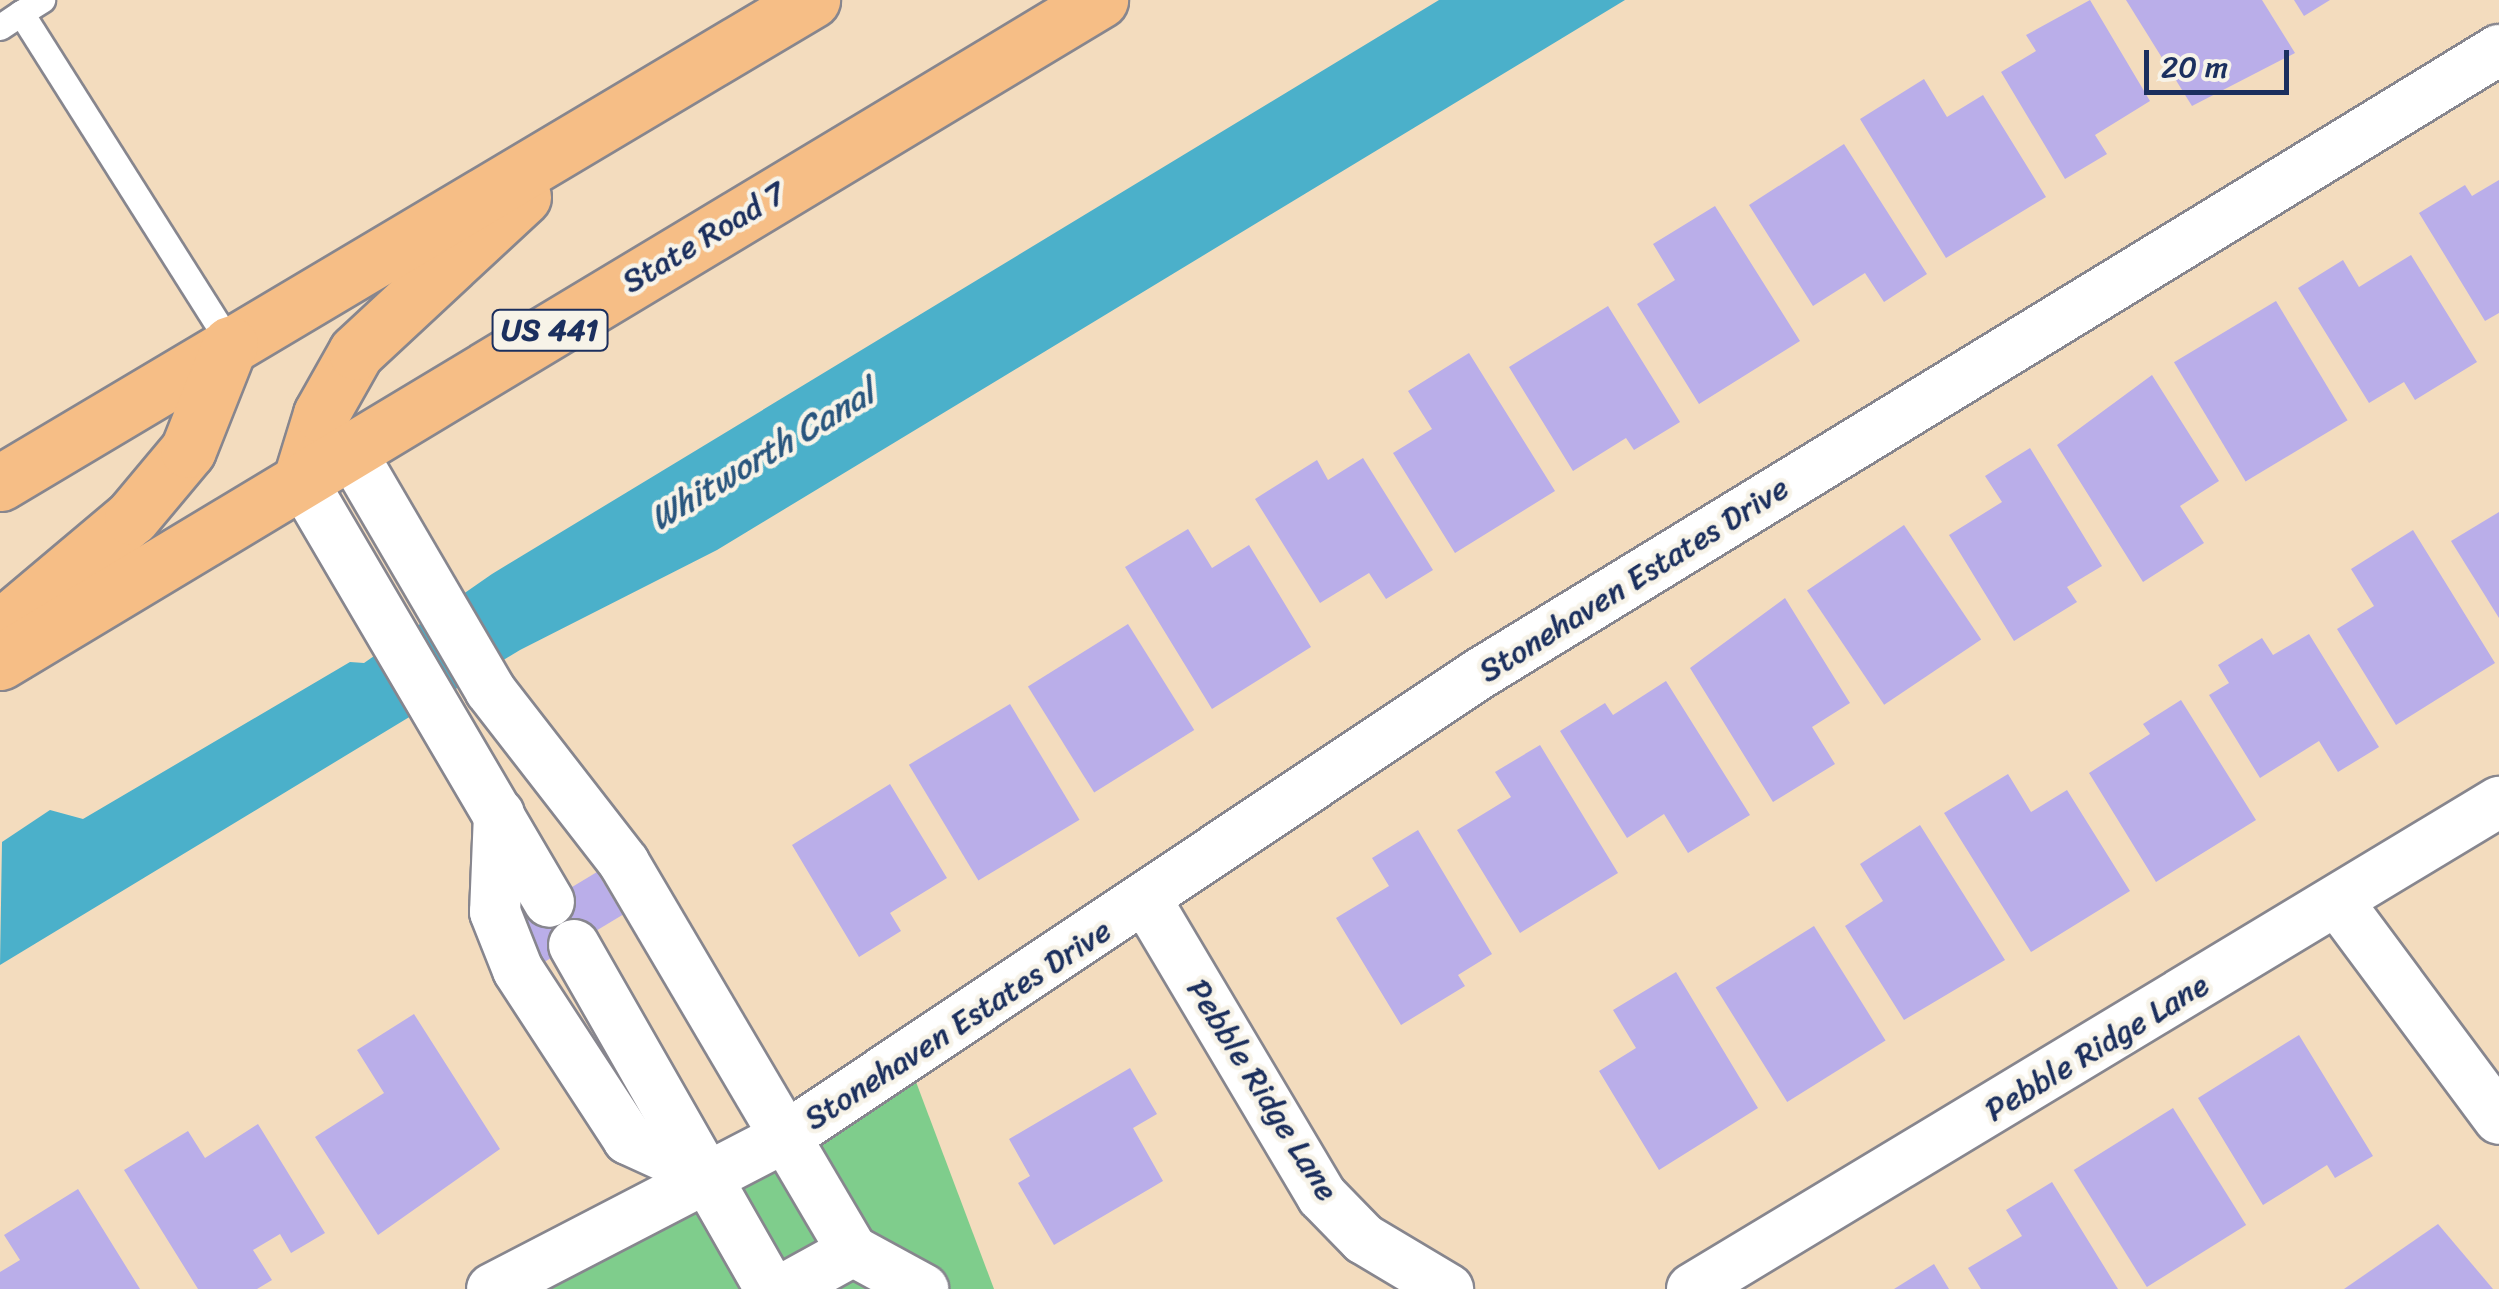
<!DOCTYPE html>
<style>
body{margin:0}
#map{position:relative;width:2499px;height:1289px;overflow:hidden;background:#f3dcbe;font-family:Sriracha,sans-serif}
div>[style]{position:absolute}
.green>*{inset:0;background:#7fcd8c}
.water>*{inset:0;background:#4bb0ca}
.building>*{inset:0;background:#baaee9;transform-origin:0 0}
.roads{filter:drop-shadow(2px 0 #87868e) drop-shadow(-2px 0 #87868e) drop-shadow(0 2px #87868e) drop-shadow(0 -2px #87868e)}
.lane>*{height:25px;margin:-12.5px;padding:0 12.5px;transform-origin:12.5px;border-radius:12.5px;background:#fff}
.street>*{height:50px;margin:-25px;padding:0 25px;transform-origin:25px;border-radius:25px;background:#fff}
.primary>*{height:55px;margin:-27.5px;padding:0 27.5px;transform-origin:27.5px;border-radius:27.5px;background:#f6be86}
span{translate:-50% -50%;white-space:nowrap;text-align:center;line-height:1.15;-webkit-text-stroke:9px #f7f3e8;paint-order:stroke}
.shield-label span{padding:2px 8px;background:#f7f3e8;border:2px solid;border-radius:8px;-webkit-text-stroke-width:0}
.shield-label{font-size:30px;color:#1b2f5e;font-weight:700}
.street-label{font-size:32px;color:#1b2f5e}
.water-label{font-size:35px;color:#29567e;font-style:italic}
.scale{position:absolute;left:2144px;top:50px;width:145px;height:45px;box-sizing:border-box;border:5px solid #1b2f5e;border-top:0;padding-left:12px;font-size:30px;line-height:35px;white-space:nowrap;color:#1b2f5e;-webkit-text-stroke:8px #f7f3e8;paint-order:stroke}
</style>
<div id="map">
<div class="green">
<i style="clip-path:polygon(907px 1058px,994px 1289px,548px 1289px,538px 1266px)"></i>
</div>
<div class="water">
<i style="clip-path:polygon(1439px 0,1625px 0,717px 550px,520px 650px,0 965px,2px 842px,50px 810px,83px 819px,350px 662px,364px 663px,492px 574px)"></i>
</div>
<div class="building">
<i style="clip-path:polygon(2090px 0,2150px 101px,2095px 135px,2107px 154px,2065px 179px,2001px 72px,2036px 51px,2026px 35px)"></i>
<i style="clip-path:polygon(2126px 0,2262px 0,2295px 53px,2192px 106px)"></i>
<i style="clip-path:polygon(2294px 0,2330px 0,2304px 16px)"></i>
<i style="clip-path:polygon(1924px 79px,1947px 117px,1983px 95px,2046px 197px,1946px 258px,1860px 119px)"></i>
<i style="clip-path:polygon(1844px 144px,1927px 274px,1884px 302px,1865px 273px,1813px 306px,1749px 205px)"></i>
<i style="clip-path:polygon(2499px 180px,2499px 313px,2485px 321px,2419px 213px,2465px 185px,2472px 196px)"></i>
<i style="clip-path:polygon(1715px 206px,1800px 341px,1699px 404px,1637px 304px,1675px 280px,1653px 244px)"></i>
<i style="clip-path:polygon(2411px 255px,2477px 362px,2415px 400px,2404px 382px,2369px 403px,2298px 288px,2343px 260px,2359px 287px)"></i>
<i style="left:2276px;top:301px;width:139px;height:119px;rotate:59deg"></i>
<i style="clip-path:polygon(1608px 306px,1680px 422px,1634px 450px,1626px 438px,1573px 471px,1509px 367px)"></i>
<i style="clip-path:polygon(1469px 353px,1555px 491px,1455px 553px,1393px 453px,1432px 429px,1408px 391px)"></i>
<i style="clip-path:polygon(2152px 375px,2219px 481px,2180px 506px,2204px 543px,2143px 582px,2057px 445px)"></i>
<i style="clip-path:polygon(2030px 448px,2102px 566px,2067px 587px,2077px 602px,2014px 641px,1949px 535px,2002px 502px,1985px 476px)"></i>
<i style="clip-path:polygon(1363px 458px,1433px 570px,1386px 599px,1369px 573px,1320px 603px,1255px 499px,1317px 460px,1328px 480px)"></i>
<i style="clip-path:polygon(2499px 512px,2499px 618px,2451px 541px)"></i>
<i style="left:1904px;top:525px;width:138px;height:117px;rotate:56deg"></i>
<i style="clip-path:polygon(1188px 529px,1212px 568px,1249px 545px,1311px 647px,1212px 709px,1125px 567px)"></i>
<i style="clip-path:polygon(2413px 530px,2495px 663px,2396px 725px,2337px 629px,2374px 606px,2351px 569px)"></i>
<i style="clip-path:polygon(1785px 598px,1850px 703px,1812px 727px,1835px 764px,1773px 802px,1690px 668px)"></i>
<i style="left:1128px;top:624px;width:125px;height:118px;rotate:58deg"></i>
<i style="clip-path:polygon(2309px 634px,2379px 747px,2338px 772px,2319px 741px,2260px 778px,2209px 695px,2229px 683px,2218px 665px,2262px 638px,2273px 655px)"></i>
<i style="clip-path:polygon(1666px 681px,1750px 815px,1688px 853px,1664px 814px,1627px 838px,1560px 731px,1605px 703px,1613px 715px)"></i>
<i style="clip-path:polygon(2181px 700px,2256px 820px,2156px 882px,2089px 773px,2150px 734px,2143px 724px)"></i>
<i style="left:1010px;top:704px;width:135px;height:118px;rotate:59deg"></i>
<i style="clip-path:polygon(1540px 745px,1618px 873px,1520px 933px,1457px 830px,1511px 797px,1495px 772px)"></i>
<i style="clip-path:polygon(2008px 774px,2031px 812px,2067px 790px,2130px 891px,2031px 952px,1944px 813px)"></i>
<i style="clip-path:polygon(890px 784px,947px 878px,890px 913px,901px 931px,859px 957px,792px 845px)"></i>
<i style="clip-path:polygon(1920px 825px,2005px 960px,1904px 1020px,1845px 926px,1883px 901px,1860px 864px)"></i>
<i style="clip-path:polygon(1418px 830px,1492px 954px,1458px 975px,1465px 986px,1401px 1025px,1336px 918px,1389px 886px,1372px 858px)"></i>
<i style="left:597px;top:872px;width:50px;height:93px;rotate:59deg"></i>
<i style="left:1814px;top:926px;width:135px;height:116px;rotate:58deg"></i>
<i style="clip-path:polygon(1676px 972px,1758px 1108px,1659px 1170px,1599px 1071px,1636px 1048px,1613px 1010px)"></i>
<i style="clip-path:polygon(414px 1014px,500px 1149px,378px 1235px,315px 1137px,384px 1093px,357px 1050px)"></i>
<i style="clip-path:polygon(2299px 1035px,2373px 1156px,2335px 1178px,2327px 1165px,2263px 1205px,2198px 1098px)"></i>
<i style="clip-path:polygon(1130px 1068px,1157px 1114px,1133px 1128px,1163px 1181px,1054px 1245px,1018px 1183px,1030px 1176px,1009px 1139px)"></i>
<i style="left:2173px;top:1108px;width:138px;height:117px;rotate:58deg"></i>
<i style="clip-path:polygon(258px 1124px,325px 1233px,291px 1253px,280px 1234px,253px 1250px,272px 1280px,257px 1289px,198px 1289px,124px 1170px,188px 1131px,205px 1158px)"></i>
<i style="clip-path:polygon(2052px 1182px,2118px 1289px,1981px 1289px,1968px 1268px,2022px 1236px,2006px 1210px)"></i>
<i style="clip-path:polygon(78px 1189px,140px 1289px,0 1289px,0 1272px,20px 1260px,4px 1235px)"></i>
<i style="clip-path:polygon(2438px 1224px,2493px 1289px,2344px 1289px)"></i>
<i style="clip-path:polygon(1934px 1264px,1949px 1289px,1894px 1289px)"></i>
</div>
<div class="roads">
<div class="lane">
<i style="left:21px;top:13px;width:25px;rotate:-32deg"></i>
<i style="left:0;top:27px;width:25px;rotate:-34deg"></i>
<i style="left:21px;top:13px;width:391px;rotate:57.7deg"></i>
</div>
<div class="street">
<i style="left:350px;top:450px;width:278px;rotate:59.7deg"></i>
<i style="left:490px;top:690px;width:219px;rotate:52.2deg"></i>
<i style="left:624px;top:863px;width:451px;rotate:59.5deg"></i>
<i style="left:853px;top:1251px;width:80px;rotate:28.5deg"></i>
<i style="left:301px;top:479px;width:490px;rotate:59.6deg"></i>
<i style="left:499px;top:814px;width:98px;rotate:92.3deg"></i>
<i style="left:495px;top:912px;width:62px;rotate:68.4deg"></i>
<i style="left:518px;top:970px;width:202px;rotate:56.9deg"></i>
<i style="left:628px;top:1139px;width:91px;rotate:24.6deg"></i>
<i style="left:2338px;top:902px;width:270px;rotate:53.4deg"></i>
<i style="left:1148px;top:903px;width:341px;rotate:59.3deg"></i>
<i style="left:1322px;top:1196px;width:60px;rotate:45.7deg"></i>
<i style="left:1364px;top:1239px;width:98px;rotate:30.8deg"></i>
<i style="left:574px;top:945px;width:396px;rotate:60.3deg"></i>
<i style="left:492px;top:1289px;width:332px;rotate:-27.4deg"></i>
<i style="left:787px;top:1136px;width:832px;rotate:-33.73deg"></i>
<i style="left:1479px;top:674px;width:1196px;rotate:-31.46deg"></i>
<i style="left:784px;top:1289px;width:79px;rotate:-28.8deg"></i>
<i style="left:1692px;top:1289px;width:943px;rotate:-31.11deg"></i>
</div>
<div class="primary">
<i style="left:301px;top:479px;width:68px;rotate:-72.9deg"></i>
<i style="left:321px;top:414px;width:71px;rotate:-60.6deg"></i>
<i style="left:356px;top:352px;width:228px;rotate:-42.9deg"></i>
<i style="left:0;top:483px;width:945px;rotate:-30.75deg"></i>
<i style="left:0;top:628px;width:172px;rotate:-40.1deg"></i>
<i style="left:132px;top:517px;width:87px;rotate:-50.1deg"></i>
<i style="left:188px;top:450px;width:114px;rotate:-68.4deg"></i>
<i style="left:0;top:662px;width:1284px;rotate:-31.04deg"></i>
</div>
</div>
<div class="shield-label">
<span style="left:550px;top:330px">US 441</span>
</div>
<div class="street-label">
<span style="left:704px;top:238px;rotate:-31deg">State Road 7</span>
<span style="left:1634px;top:580px;rotate:-32deg">Stonehaven Estates Drive</span>
<span style="left:958px;top:1025px;rotate:-33deg">Stonehaven Estates Drive</span>
<span style="left:2097px;top:1048px;rotate:-31deg">Pebble Ridge Lane</span>
<span style="left:1262px;top:1090px;rotate:58deg">Pebble Ridge Lane</span>
</div>
<div class="water-label">
<span style="left:762px;top:455px;rotate:-31deg">Whitworth Canal</span>
</div>
<div class="scale">20 m</div>
</div>
